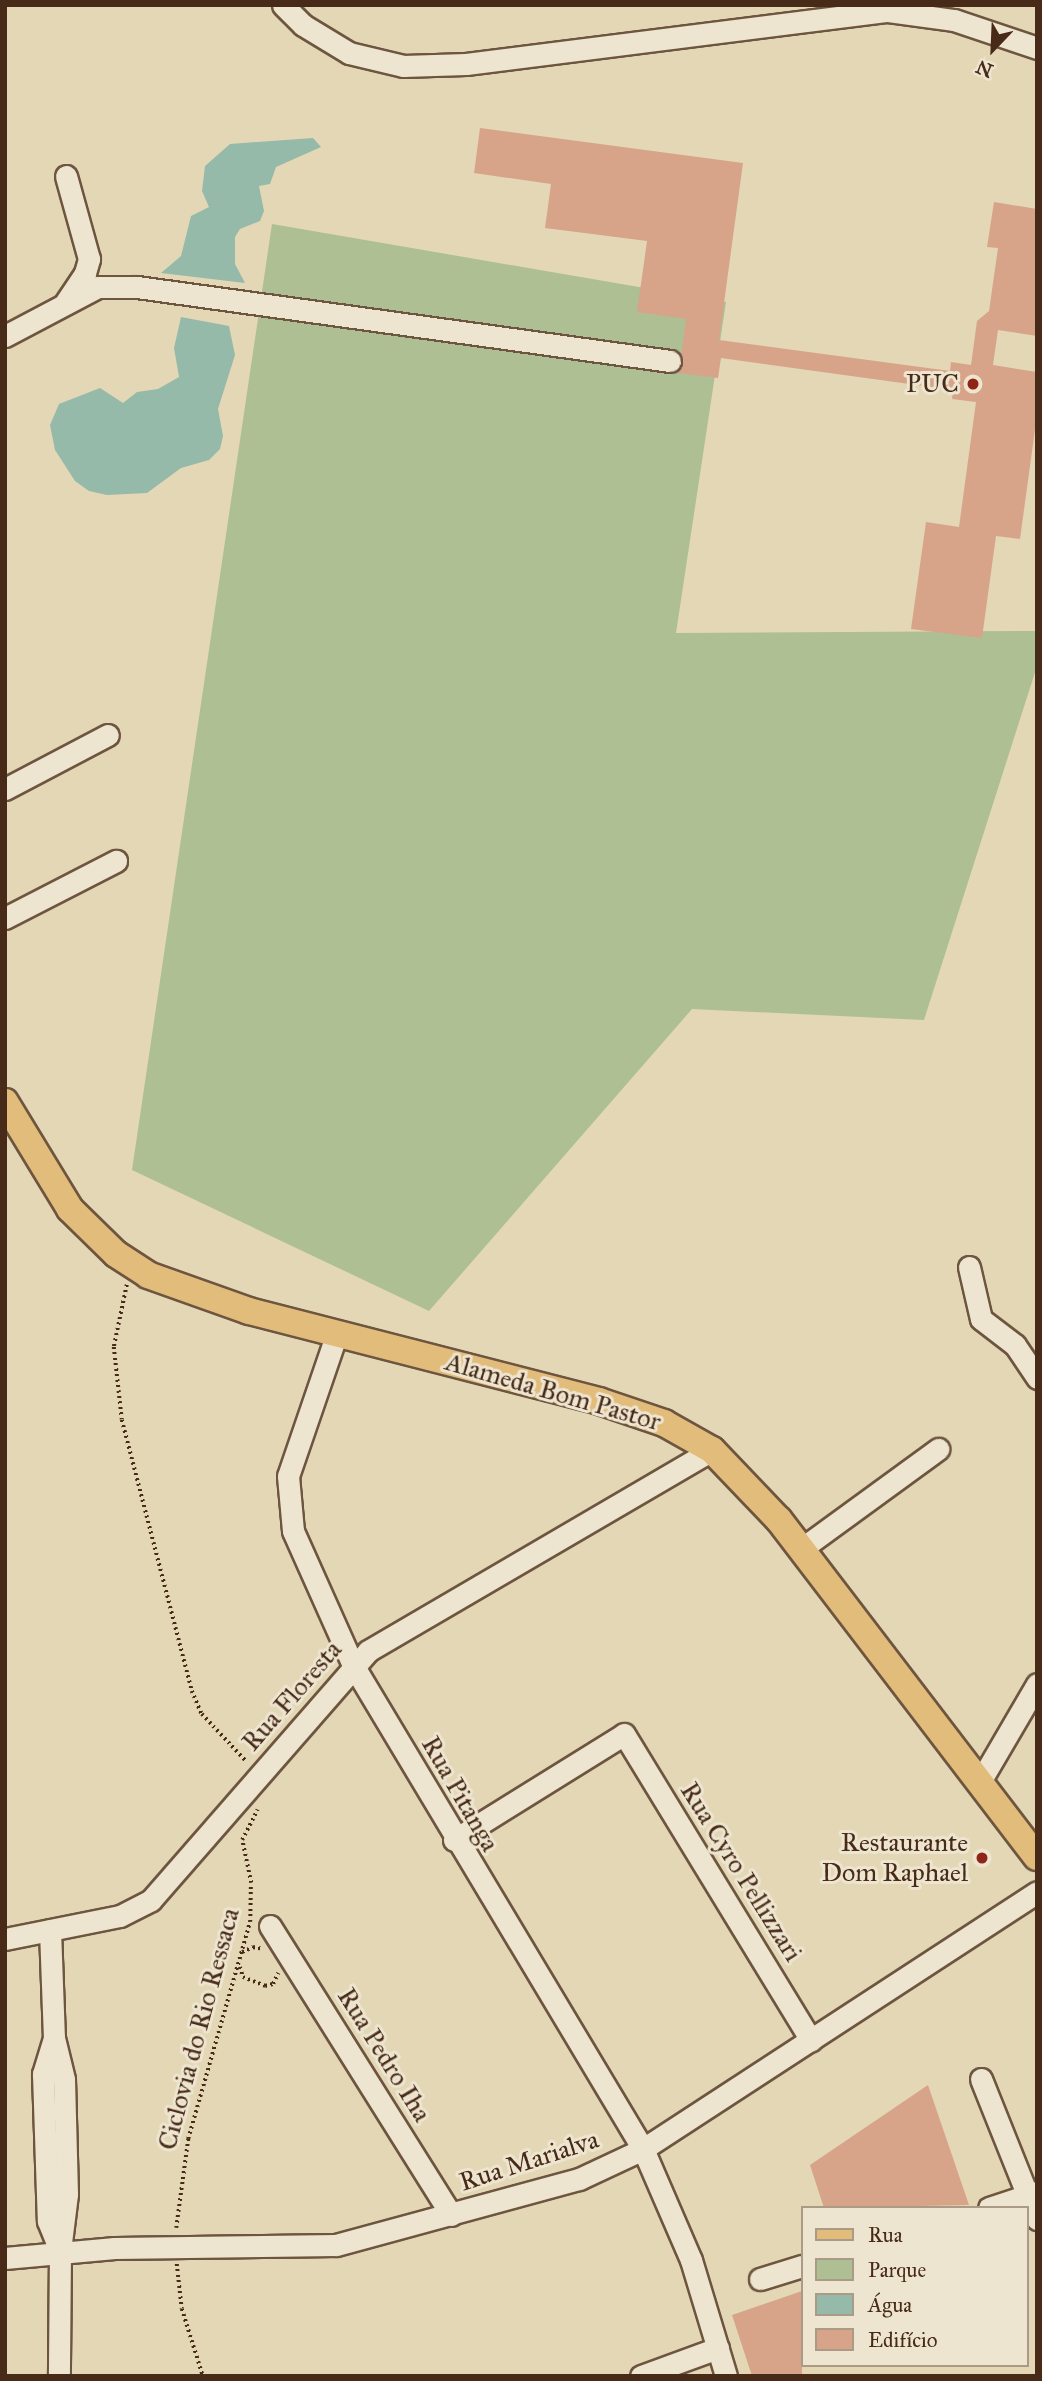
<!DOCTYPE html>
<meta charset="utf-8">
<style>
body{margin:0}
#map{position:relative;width:1042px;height:2381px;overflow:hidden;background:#e3d7b6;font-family:"IM FELL Great Primer",serif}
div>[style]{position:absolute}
.green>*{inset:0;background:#adbf93}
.water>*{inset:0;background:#96baa9}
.building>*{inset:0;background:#d7a48a}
.path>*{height:3.5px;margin-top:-1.75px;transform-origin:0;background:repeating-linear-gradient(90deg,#472a17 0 2px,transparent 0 5.5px)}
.roads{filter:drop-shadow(2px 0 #6e553f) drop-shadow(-2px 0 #6e553f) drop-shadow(0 2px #6e553f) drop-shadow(0 -2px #6e553f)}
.minor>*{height:21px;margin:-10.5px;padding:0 10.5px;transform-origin:10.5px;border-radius:10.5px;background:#ede5d0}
.major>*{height:26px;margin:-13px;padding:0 13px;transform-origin:13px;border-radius:13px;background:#e2bc7b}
.dots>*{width:19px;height:19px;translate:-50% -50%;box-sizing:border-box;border:4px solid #ede5d0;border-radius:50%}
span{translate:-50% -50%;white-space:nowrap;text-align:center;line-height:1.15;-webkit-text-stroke:6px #ede5d0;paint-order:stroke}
.poi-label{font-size:26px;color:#472a17}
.right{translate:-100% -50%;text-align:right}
.street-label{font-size:26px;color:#472a17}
.frame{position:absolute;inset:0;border:7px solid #472a17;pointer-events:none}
.legend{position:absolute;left:801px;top:2206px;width:228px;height:161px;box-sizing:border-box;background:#ede5d0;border:2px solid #ab9a86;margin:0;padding:9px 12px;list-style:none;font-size:21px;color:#472a17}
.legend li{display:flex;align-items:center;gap:14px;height:35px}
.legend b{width:35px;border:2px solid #ab9a86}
.north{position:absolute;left:958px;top:14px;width:70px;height:70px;-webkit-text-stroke:5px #ede5d0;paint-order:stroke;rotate:203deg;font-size:19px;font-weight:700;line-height:28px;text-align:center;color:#472a17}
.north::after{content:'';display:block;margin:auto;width:24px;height:32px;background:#472a17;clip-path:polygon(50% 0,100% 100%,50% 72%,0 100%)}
</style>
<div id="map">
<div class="green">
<i style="clip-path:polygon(272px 224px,726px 302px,676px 633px,1037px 631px,1037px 666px,924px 1020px,692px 1009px,429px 1311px,132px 1170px)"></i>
</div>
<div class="water">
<i style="clip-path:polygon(313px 138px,321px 147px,276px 167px,270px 184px,259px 186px,264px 211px,260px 221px,240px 229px,235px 237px,235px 264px,245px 283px,161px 273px,181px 256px,191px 216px,209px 207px,202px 191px,205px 166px,230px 144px)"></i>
<i style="clip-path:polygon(181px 317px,229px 326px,235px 355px,218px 409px,223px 436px,220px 449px,209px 460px,181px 468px,147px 493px,107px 495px,89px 491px,75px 481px,55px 450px,50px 425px,59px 404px,100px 388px,123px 403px,137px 392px,158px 389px,179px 377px,174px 348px)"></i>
</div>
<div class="building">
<i style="clip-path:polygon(480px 128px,743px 163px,719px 340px,950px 371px,951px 362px,971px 365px,977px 321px,989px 311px,998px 248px,987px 247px,994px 202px,1037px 209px,1037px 336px,998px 330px,993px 365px,1037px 372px,1037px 415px,1020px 539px,996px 536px,982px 638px,911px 629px,926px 522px,959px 527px,976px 402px,952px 399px,953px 390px,721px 358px,718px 378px,679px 373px,686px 319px,637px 312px,647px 241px,545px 228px,551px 184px,474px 173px)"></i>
<i style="clip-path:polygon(928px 2085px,969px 2205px,824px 2208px,810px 2165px)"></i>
<i style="clip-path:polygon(802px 2291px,802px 2376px,752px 2376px,732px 2315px)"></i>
</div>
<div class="path">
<i style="left:127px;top:1285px;width:63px;rotate:101.8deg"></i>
<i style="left:114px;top:1347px;width:73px;rotate:83.7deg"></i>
<i style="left:122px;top:1420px;width:280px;rotate:75.5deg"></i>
<i style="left:192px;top:1691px;width:25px;rotate:67deg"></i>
<i style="left:202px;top:1714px;width:64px;rotate:46.9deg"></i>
<i style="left:242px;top:1952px;width:12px;rotate:-24deg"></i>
<i style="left:253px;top:1947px;width:10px;rotate:11deg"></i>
<i style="left:240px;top:1967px;width:10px;rotate:73deg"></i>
<i style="left:243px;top:1977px;width:24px;rotate:22deg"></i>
<i style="left:265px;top:1986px;width:8px;rotate:-14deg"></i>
<i style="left:273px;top:1984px;width:12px;rotate:-66deg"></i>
<i style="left:176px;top:2228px;width:90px;rotate:-82.3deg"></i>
<i style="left:188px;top:2139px;width:226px;rotate:-74.1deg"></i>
<i style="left:250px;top:1922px;width:39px;rotate:-89deg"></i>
<i style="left:251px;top:1883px;width:44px;rotate:-101.8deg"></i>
<i style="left:242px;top:1840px;width:34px;rotate:-63deg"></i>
<i style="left:177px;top:2264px;width:45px;rotate:83.7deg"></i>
<i style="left:182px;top:2309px;width:70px;rotate:72.6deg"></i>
</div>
<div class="roads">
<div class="minor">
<i style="left:283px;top:5px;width:28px;rotate:45deg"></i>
<i style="left:303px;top:25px;width:54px;rotate:31.3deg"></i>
<i style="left:349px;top:53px;width:56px;rotate:13.5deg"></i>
<i style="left:403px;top:66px;width:63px;rotate:-1.8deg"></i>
<i style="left:466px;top:64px;width:425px;rotate:-7.2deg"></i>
<i style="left:888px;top:11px;width:67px;rotate:7.8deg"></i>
<i style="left:954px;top:20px;width:88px;rotate:18.6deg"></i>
<i style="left:65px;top:303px;width:36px;rotate:-56deg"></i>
<i style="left:85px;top:273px;width:15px;rotate:-74deg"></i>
<i style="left:89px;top:259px;width:86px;rotate:-105.5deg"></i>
<i style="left:5px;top:336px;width:105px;rotate:-27.8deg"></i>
<i style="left:98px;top:287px;width:39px"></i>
<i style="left:137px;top:287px;width:538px;rotate:7.9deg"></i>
<i style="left:5px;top:789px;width:116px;rotate:-27.7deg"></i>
<i style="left:5px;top:918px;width:125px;rotate:-27.2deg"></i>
<i style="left:969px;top:1267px;width:53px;rotate:77deg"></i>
<i style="left:981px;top:1319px;width:43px;rotate:37.4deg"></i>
<i style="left:1015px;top:1345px;width:40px;rotate:56deg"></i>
<i style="left:337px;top:1333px;width:151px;rotate:108.9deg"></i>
<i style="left:288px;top:1476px;width:55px;rotate:84.8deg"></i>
<i style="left:293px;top:1531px;width:147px;rotate:65.9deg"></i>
<i style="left:353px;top:1665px;width:564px;rotate:59.07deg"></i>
<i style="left:643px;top:2149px;width:121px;rotate:66.6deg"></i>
<i style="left:691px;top:2260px;width:121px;rotate:73.2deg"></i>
<i style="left:801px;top:1549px;width:170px;rotate:-36.1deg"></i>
<i style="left:981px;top:1780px;width:111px;rotate:-59.7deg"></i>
<i style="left:454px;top:1840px;width:200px;rotate:-31.9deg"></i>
<i style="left:624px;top:1734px;width:359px;rotate:58.6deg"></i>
<i style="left:270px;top:1926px;width:341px;rotate:57.9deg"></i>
<i style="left:50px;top:1930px;width:108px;rotate:87.9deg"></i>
<i style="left:54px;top:2038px;width:42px;rotate:76.3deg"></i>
<i style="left:64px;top:2079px;width:115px;rotate:88.5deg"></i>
<i style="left:67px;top:2194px;width:57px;rotate:97deg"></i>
<i style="left:60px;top:2251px;width:125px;rotate:90.5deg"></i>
<i style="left:5px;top:1939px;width:117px;rotate:-11.3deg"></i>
<i style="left:120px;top:1916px;width:35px;rotate:-27deg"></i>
<i style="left:151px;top:1900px;width:330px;rotate:-48.9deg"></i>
<i style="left:368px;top:1651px;width:398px;rotate:-30.3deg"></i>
<i style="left:54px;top:2038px;width:38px;rotate:107deg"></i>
<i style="left:43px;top:2074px;width:147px;rotate:88.1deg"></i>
<i style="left:48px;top:2221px;width:32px;rotate:68deg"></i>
<i style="left:981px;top:2079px;width:151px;rotate:68.2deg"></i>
<i style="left:989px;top:2208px;width:51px;rotate:-18.4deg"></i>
<i style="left:5px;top:2258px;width:110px;rotate:-5.2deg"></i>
<i style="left:115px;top:2248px;width:221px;rotate:-0.8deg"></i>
<i style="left:336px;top:2245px;width:252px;rotate:-15.2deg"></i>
<i style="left:579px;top:2179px;width:71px;rotate:-25.1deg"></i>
<i style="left:643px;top:2149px;width:470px;rotate:-33.1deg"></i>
<i style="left:760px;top:2279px;width:44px;rotate:-17.2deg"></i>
<i style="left:641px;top:2376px;width:82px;rotate:-20deg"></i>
</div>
<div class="major">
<i style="left:5px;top:1102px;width:125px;rotate:58.7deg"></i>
<i style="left:70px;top:1209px;width:64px;rotate:44.4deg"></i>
<i style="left:116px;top:1254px;width:38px;rotate:33deg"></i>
<i style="left:148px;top:1275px;width:107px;rotate:19.6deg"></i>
<i style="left:249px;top:1311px;width:361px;rotate:14.4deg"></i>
<i style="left:599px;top:1401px;width:69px;rotate:18.7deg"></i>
<i style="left:664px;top:1423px;width:55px;rotate:29.4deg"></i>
<i style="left:712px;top:1450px;width:97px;rotate:46.3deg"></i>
<i style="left:779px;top:1520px;width:424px;rotate:52.6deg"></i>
</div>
</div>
<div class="dots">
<i style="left:973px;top:384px;background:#8f2418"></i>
<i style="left:982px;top:1858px;background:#8f2418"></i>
</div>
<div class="poi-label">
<span class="right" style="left:959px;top:384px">PUC</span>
<span class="right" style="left:968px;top:1858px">Restaurante<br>Dom Raphael</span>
</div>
<div class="street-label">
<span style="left:553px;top:1392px;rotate:16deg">Alameda Bom Pastor</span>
<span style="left:292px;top:1696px;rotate:-49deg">Rua Floresta</span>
<span style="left:460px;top:1794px;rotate:60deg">Rua Pitanga</span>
<span style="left:741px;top:1872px;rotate:58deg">Rua Cyro Pellizzari</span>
<span style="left:199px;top:2029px;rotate:-75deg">Ciclovia do Rio Ressaca</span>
<span style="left:384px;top:2055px;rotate:58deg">Rua Pedro Iha</span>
<span style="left:529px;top:2161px;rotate:-18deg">Rua Marialva</span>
</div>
<div class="frame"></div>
<ul class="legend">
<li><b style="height:9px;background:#e2bc7b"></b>Rua</li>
<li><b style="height:19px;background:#adbf93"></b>Parque</li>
<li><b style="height:19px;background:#96baa9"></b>Água</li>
<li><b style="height:19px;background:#d7a48a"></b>Edifício</li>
</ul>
<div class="north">N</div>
</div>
